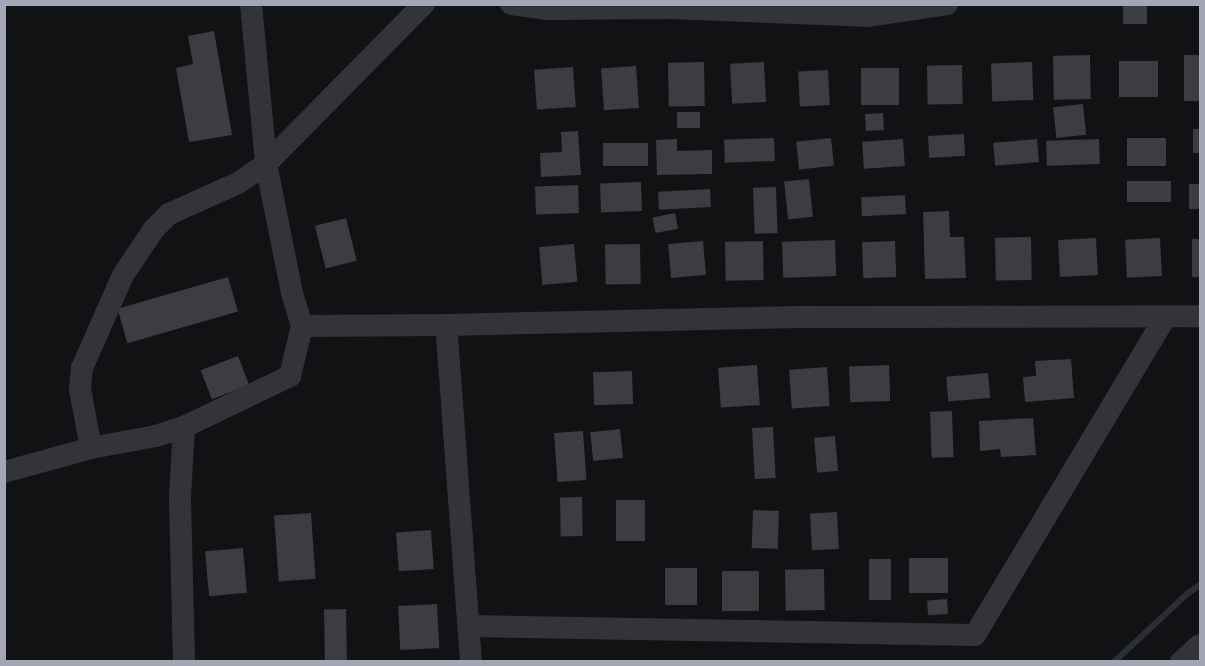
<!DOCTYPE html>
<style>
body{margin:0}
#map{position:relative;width:1205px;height:666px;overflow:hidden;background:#121214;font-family:"Roboto Condensed",sans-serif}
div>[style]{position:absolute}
.stream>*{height:6px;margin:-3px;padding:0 3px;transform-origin:3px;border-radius:3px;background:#282f38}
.building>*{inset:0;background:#3c3c41;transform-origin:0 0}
.minor>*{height:22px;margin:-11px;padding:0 11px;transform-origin:11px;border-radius:11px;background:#333339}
span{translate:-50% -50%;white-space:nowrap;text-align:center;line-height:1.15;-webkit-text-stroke:6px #0d0d0f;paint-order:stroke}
.frame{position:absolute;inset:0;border:6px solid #a3a7b5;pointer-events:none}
</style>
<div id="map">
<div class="stream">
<i style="left:1114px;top:662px;width:100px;rotate:-43deg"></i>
<i style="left:1187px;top:594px;width:16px;rotate:-35deg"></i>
</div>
<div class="building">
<i style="left:1123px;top:4px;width:24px;height:20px"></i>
<i style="clip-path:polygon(214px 31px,232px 135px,189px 142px,176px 68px,193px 64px,188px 36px)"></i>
<i style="left:1090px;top:55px;width:44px;height:37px;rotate:89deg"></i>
<i style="left:1200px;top:55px;width:46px;height:16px;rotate:90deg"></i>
<i style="left:1119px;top:61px;width:39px;height:36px"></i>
<i style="left:704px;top:62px;width:44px;height:36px;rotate:89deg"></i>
<i style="left:764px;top:62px;width:40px;height:34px;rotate:87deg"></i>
<i style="left:1032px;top:62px;width:38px;height:41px;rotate:88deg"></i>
<i style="left:962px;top:65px;width:39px;height:35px;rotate:89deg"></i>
<i style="left:636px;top:66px;width:42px;height:35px;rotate:86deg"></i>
<i style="left:573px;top:67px;width:40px;height:39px;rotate:86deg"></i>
<i style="left:861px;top:68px;width:38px;height:37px"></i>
<i style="left:828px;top:70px;width:35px;height:30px;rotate:87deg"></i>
<i style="left:1083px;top:104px;width:31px;height:30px;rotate:84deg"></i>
<i style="left:700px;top:112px;width:16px;height:23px;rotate:90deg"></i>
<i style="left:883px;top:113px;width:17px;height:18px;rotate:87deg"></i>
<i style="left:1193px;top:129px;width:7px;height:24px"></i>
<i style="clip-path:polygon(578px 131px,581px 175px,541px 177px,540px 153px,562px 152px,561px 132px)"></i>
<i style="left:964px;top:134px;width:22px;height:36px;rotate:87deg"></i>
<i style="left:774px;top:138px;width:23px;height:50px;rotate:88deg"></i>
<i style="left:831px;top:138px;width:28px;height:35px;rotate:84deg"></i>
<i style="left:1166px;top:138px;width:28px;height:39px;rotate:90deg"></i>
<i style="clip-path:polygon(677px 139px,677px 151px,712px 150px,712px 174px,657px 175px,656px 140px)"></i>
<i style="left:903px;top:139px;width:27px;height:41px;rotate:86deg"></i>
<i style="left:1037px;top:139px;width:23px;height:44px;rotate:85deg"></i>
<i style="left:1099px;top:139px;width:25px;height:53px;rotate:88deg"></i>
<i style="left:648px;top:143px;width:23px;height:45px;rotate:90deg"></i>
<i style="left:809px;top:179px;width:38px;height:25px;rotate:84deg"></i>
<i style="left:1171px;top:181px;width:21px;height:44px;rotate:90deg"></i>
<i style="left:641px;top:182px;width:29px;height:41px;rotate:88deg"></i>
<i style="left:1189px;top:184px;width:11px;height:25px"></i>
<i style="left:578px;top:185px;width:28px;height:43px;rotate:88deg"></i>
<i style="left:776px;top:187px;width:46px;height:23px;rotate:88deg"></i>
<i style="left:710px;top:189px;width:18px;height:52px;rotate:87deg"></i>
<i style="left:905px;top:195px;width:19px;height:44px;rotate:87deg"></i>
<i style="clip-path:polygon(949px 211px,950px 237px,964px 237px,966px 278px,925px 279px,923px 212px)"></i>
<i style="left:675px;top:213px;width:16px;height:23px;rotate:79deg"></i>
<i style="left:346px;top:218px;width:44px;height:32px;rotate:76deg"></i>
<i style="left:1031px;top:237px;width:43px;height:36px;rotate:89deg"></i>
<i style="left:1096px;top:238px;width:37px;height:38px;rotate:87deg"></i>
<i style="left:1160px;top:238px;width:38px;height:35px;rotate:87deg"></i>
<i style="left:1192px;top:239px;width:8px;height:38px"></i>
<i style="left:835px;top:240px;width:36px;height:53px;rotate:88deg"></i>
<i style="left:703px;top:241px;width:34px;height:35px;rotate:85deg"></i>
<i style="left:763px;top:241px;width:39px;height:38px;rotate:89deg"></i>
<i style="left:895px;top:241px;width:36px;height:33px;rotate:88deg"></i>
<i style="left:574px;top:244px;width:38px;height:35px;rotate:85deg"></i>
<i style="left:640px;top:244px;width:40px;height:35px;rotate:89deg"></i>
<i style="left:228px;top:277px;width:36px;height:115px;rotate:74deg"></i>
<i style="left:238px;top:356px;width:31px;height:40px;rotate:69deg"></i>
<i style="clip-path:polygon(1071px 359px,1074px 398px,1025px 402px,1023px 377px,1036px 376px,1035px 361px)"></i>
<i style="left:757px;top:365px;width:40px;height:39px;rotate:86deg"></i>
<i style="left:889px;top:365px;width:36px;height:40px;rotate:88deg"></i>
<i style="left:827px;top:367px;width:39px;height:38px;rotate:86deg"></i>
<i style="left:632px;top:371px;width:33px;height:39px;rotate:88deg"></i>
<i style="left:988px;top:373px;width:25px;height:42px;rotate:85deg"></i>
<i style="left:952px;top:411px;width:46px;height:22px;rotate:88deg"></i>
<i style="clip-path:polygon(1033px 418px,1036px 455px,1001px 457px,1000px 449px,980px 451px,979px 421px)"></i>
<i style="left:773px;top:427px;width:51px;height:21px;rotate:87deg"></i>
<i style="left:620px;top:429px;width:29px;height:30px;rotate:84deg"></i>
<i style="left:583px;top:431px;width:49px;height:29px;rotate:86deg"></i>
<i style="left:835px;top:436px;width:35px;height:21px;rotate:85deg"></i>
<i style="left:582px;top:497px;width:39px;height:22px;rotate:89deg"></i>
<i style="left:616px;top:500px;width:29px;height:41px"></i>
<i style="left:753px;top:510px;width:26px;height:38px;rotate:2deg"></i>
<i style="left:837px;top:512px;width:37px;height:27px;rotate:87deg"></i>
<i style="left:311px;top:513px;width:66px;height:37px;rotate:86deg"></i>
<i style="left:431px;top:530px;width:39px;height:35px;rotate:86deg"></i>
<i style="left:243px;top:548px;width:45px;height:38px;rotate:85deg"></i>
<i style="left:948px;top:558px;width:35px;height:39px;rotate:90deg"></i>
<i style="left:869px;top:559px;width:22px;height:41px"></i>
<i style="left:665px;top:568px;width:32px;height:37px"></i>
<i style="left:824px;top:569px;width:41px;height:39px;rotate:89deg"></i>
<i style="left:722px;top:571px;width:37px;height:40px"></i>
<i style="left:947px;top:599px;width:15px;height:20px;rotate:86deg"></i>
<i style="left:437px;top:604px;width:44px;height:39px;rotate:87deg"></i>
<i style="left:346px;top:609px;width:52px;height:22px;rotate:89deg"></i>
</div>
<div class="minor">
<i style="left:251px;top:4px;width:161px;rotate:84.6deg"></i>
<i style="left:266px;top:164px;width:132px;rotate:78.6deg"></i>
<i style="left:292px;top:293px;width:34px;rotate:73deg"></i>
<i style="left:511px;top:4px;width:34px;rotate:8deg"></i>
<i style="left:545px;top:9px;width:126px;rotate:-0.5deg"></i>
<i style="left:671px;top:8px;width:196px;rotate:2.3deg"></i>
<i style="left:867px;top:16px;width:81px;rotate:-8.5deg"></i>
<i style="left:91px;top:448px;width:60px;rotate:-100.6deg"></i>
<i style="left:80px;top:389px;width:21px;rotate:-85deg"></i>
<i style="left:82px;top:368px;width:102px;rotate:-66.2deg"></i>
<i style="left:123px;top:275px;width:55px;rotate:-56deg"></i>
<i style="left:154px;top:229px;width:21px;rotate:-45deg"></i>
<i style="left:169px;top:214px;width:76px;rotate:-24.2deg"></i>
<i style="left:238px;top:183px;width:34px;rotate:-34deg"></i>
<i style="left:266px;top:164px;width:225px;rotate:-45.4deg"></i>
<i style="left:4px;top:472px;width:90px;rotate:-15.4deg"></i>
<i style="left:91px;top:448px;width:66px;rotate:-10.5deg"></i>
<i style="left:156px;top:436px;width:29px;rotate:-18deg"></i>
<i style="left:469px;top:626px;width:506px;rotate:1.02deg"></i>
<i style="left:975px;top:635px;width:370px;rotate:-59.1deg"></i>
<i style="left:184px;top:662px;width:166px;rotate:-91.4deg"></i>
<i style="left:180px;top:496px;width:69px;rotate:-86.7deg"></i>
<i style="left:184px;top:427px;width:118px;rotate:-25.7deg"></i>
<i style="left:290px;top:376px;width:51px;rotate:-76.5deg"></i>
<i style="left:302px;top:326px;width:144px;rotate:-0.4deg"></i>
<i style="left:471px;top:662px;width:338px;rotate:-94.2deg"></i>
<i style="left:446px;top:325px;width:365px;rotate:-1.3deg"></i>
<i style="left:811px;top:317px;width:389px;rotate:-0.1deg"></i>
<i style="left:1181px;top:662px;width:25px;rotate:-42deg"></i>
</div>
<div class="frame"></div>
</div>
